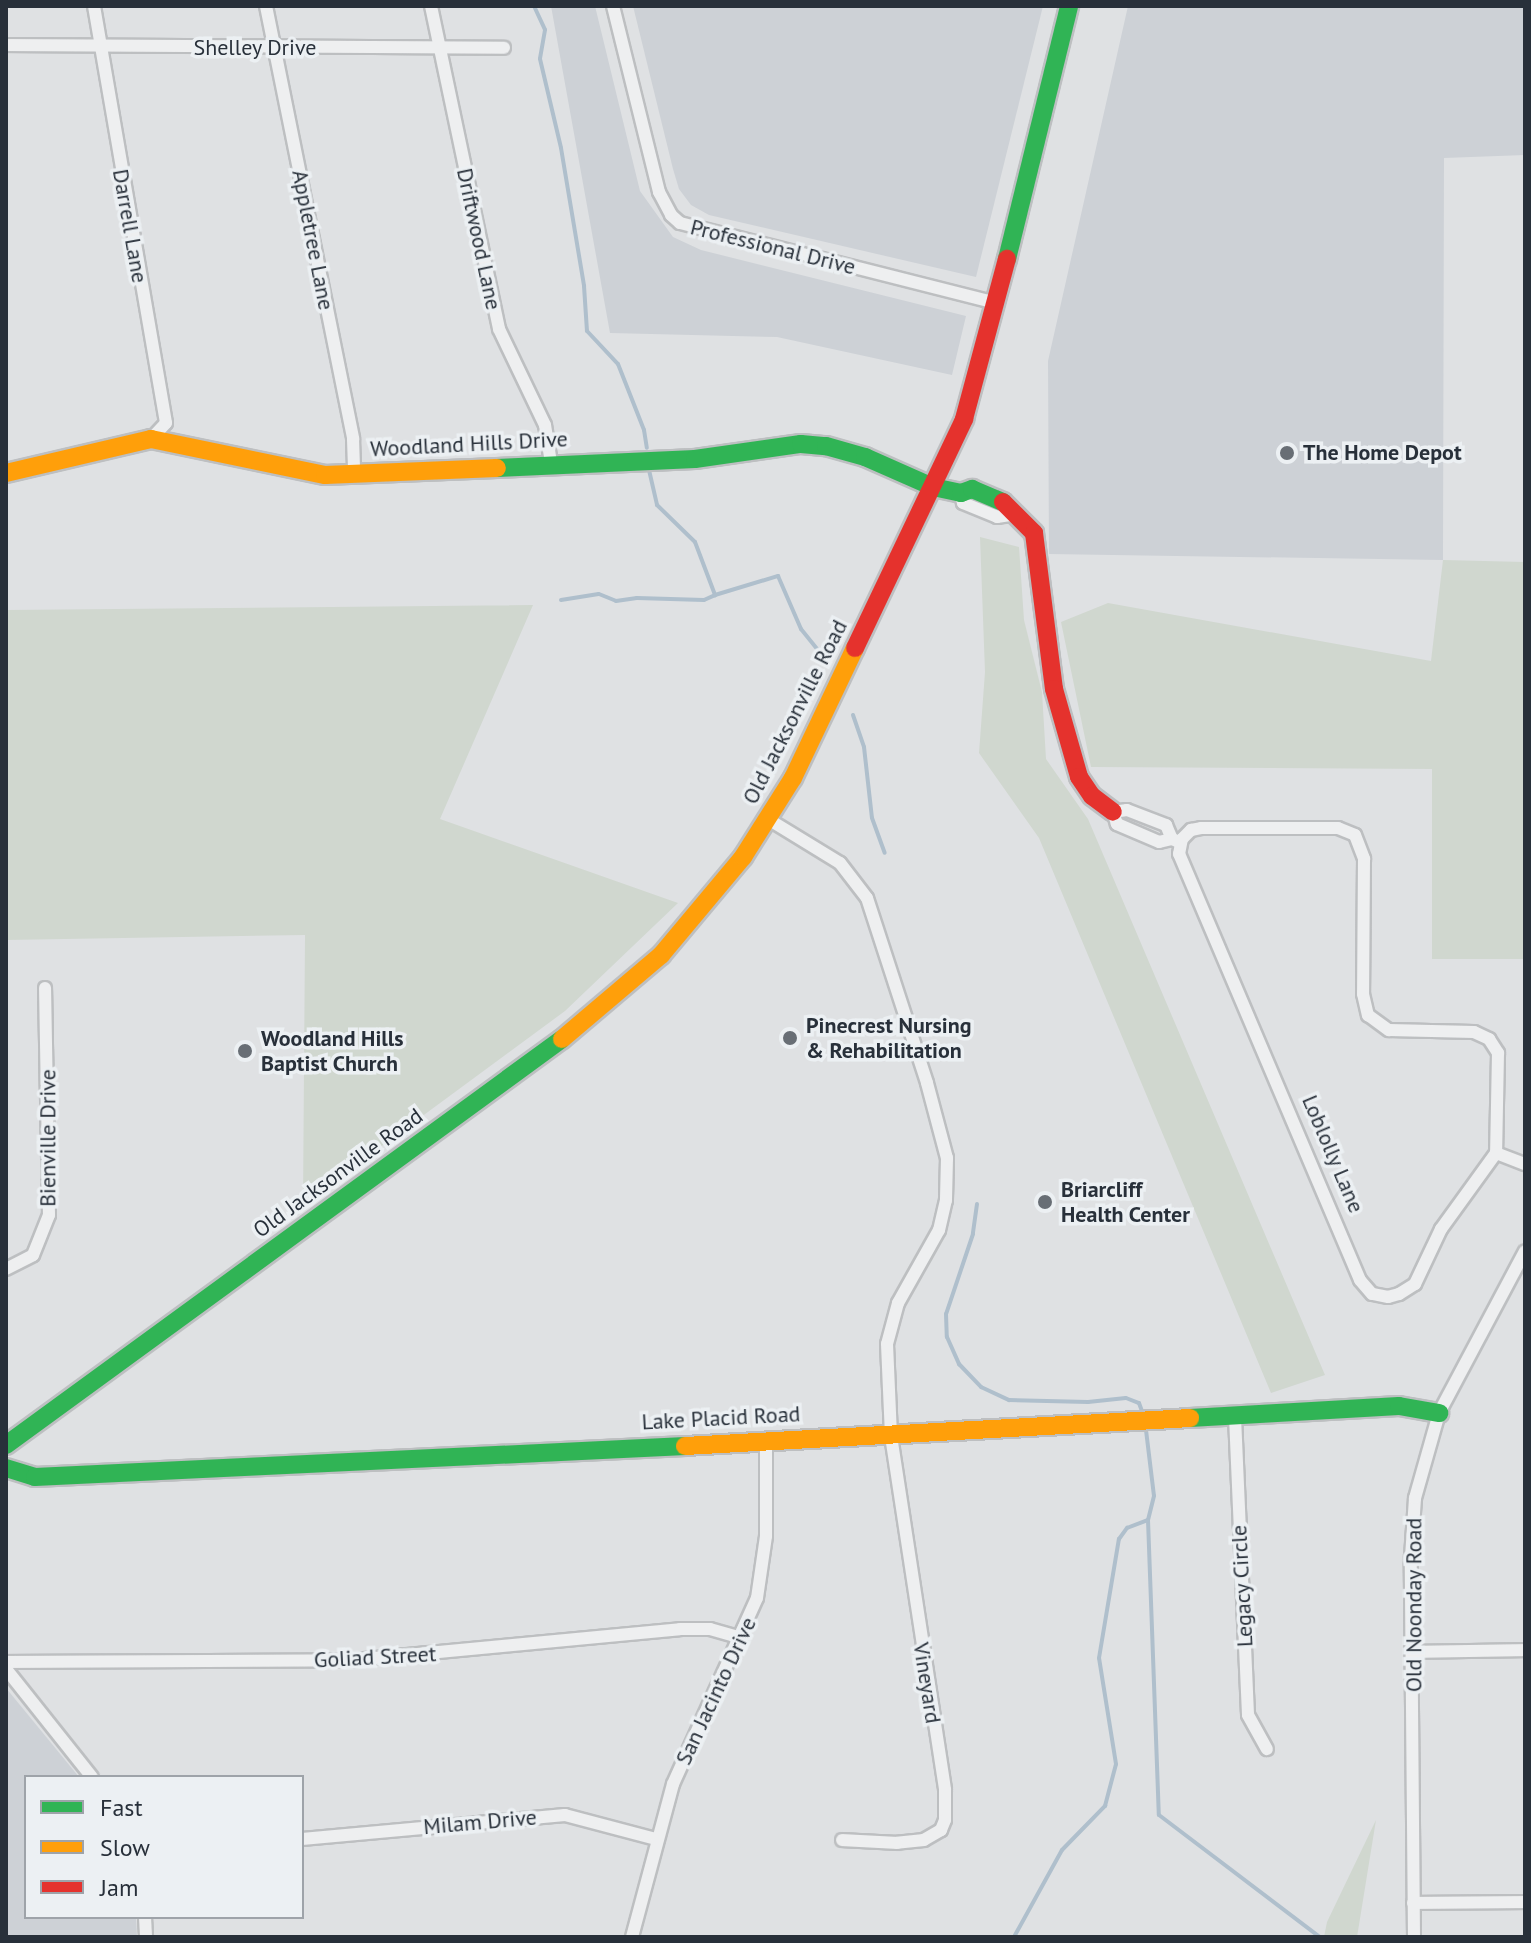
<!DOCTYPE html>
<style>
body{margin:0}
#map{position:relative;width:1531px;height:1943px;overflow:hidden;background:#dfe1e3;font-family:"PT Sans",sans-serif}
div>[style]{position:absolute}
.built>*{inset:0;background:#cdd1d6}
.green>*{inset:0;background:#d0d7cf}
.stream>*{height:4px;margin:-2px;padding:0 2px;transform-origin:2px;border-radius:2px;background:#afbfcc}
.roads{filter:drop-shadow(2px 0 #bdbfc1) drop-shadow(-2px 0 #bdbfc1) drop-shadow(0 2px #bdbfc1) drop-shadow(0 -2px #bdbfc1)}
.street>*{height:12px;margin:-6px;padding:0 6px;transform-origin:6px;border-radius:6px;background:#eeeff0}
.fast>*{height:18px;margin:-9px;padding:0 9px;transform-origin:9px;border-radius:9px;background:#30b455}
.slow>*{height:18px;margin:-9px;padding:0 9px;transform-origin:9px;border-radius:9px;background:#ff9f0a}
.jam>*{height:18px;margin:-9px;padding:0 9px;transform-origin:9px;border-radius:9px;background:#e5322d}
.dots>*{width:22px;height:22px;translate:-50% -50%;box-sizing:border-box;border:4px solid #ecf0f3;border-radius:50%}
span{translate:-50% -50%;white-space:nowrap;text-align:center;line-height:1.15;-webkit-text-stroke:7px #ecf0f3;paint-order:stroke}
.street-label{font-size:22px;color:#28303a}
.poi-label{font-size:22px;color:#28303a;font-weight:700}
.left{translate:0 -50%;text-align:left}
.frame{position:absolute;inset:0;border:8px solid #28303a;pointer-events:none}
.legend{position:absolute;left:24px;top:1775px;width:280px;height:144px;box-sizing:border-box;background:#ecf0f3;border:2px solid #9ea3a9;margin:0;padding:10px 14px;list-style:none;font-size:24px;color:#28303a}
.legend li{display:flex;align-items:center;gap:16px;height:40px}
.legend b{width:40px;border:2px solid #9ea3a9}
</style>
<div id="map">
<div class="built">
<i style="clip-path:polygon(551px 6px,595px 6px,640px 191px,673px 237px,701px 250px,966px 316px,952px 375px,777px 337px,610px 333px)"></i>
<i style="clip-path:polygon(633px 6px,1043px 6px,976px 277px,709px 215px,691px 205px,679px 189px,673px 169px)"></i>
<i style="clip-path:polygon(1128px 6px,1525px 6px,1525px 155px,1444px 158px,1443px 560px,1049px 554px,1048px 361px)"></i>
<i style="clip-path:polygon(6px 1688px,79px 1777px,26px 1777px,26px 1917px,136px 1917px,137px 1937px,6px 1937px)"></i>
</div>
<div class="green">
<i style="clip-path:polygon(980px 537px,1019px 547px,1024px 620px,1042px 692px,1046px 759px,1088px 819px,1325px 1375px,1271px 1393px,1039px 838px,979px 753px,985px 672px)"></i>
<i style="clip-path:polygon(1443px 560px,1525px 562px,1525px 959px,1432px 959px,1432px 769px,1091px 767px,1061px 622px,1108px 603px,1431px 661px)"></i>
<i style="clip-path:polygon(533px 605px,440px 819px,678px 903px,565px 1011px,303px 1204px,305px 935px,6px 940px,6px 610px)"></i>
<i style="clip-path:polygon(1376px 1820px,1357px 1937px,1324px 1937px,1327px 1922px)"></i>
</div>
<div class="stream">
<i style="left:534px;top:6px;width:26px;rotate:65deg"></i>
<i style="left:545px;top:30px;width:29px;rotate:100deg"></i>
<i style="left:540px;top:59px;width:91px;rotate:76.7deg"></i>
<i style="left:561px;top:148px;width:140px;rotate:80.5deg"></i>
<i style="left:584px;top:286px;width:45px;rotate:86.2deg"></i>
<i style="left:587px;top:331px;width:45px;rotate:46.8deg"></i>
<i style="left:618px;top:364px;width:71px;rotate:68.5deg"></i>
<i style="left:644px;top:430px;width:18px;rotate:81deg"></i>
<i style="left:649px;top:470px;width:36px;rotate:77deg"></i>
<i style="left:657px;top:505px;width:53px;rotate:44.2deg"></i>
<i style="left:695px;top:542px;width:57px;rotate:69.3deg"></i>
<i style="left:715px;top:595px;width:66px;rotate:-16.8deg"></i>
<i style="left:778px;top:576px;width:58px;rotate:66.5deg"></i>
<i style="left:801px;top:629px;width:33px;rotate:51deg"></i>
<i style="left:561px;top:600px;width:38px;rotate:-9deg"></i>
<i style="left:599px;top:594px;width:18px;rotate:22deg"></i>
<i style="left:616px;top:601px;width:21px;rotate:-8deg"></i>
<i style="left:637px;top:598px;width:67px;rotate:1.7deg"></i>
<i style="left:704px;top:600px;width:12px;rotate:-24deg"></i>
<i style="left:853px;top:715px;width:34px;rotate:71deg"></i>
<i style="left:864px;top:747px;width:71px;rotate:83.6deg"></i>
<i style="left:872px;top:818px;width:37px;rotate:70deg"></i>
<i style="left:977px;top:1204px;width:30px;rotate:98deg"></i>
<i style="left:973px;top:1234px;width:84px;rotate:108.6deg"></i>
<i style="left:946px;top:1314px;width:23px;rotate:88deg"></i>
<i style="left:947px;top:1337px;width:30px;rotate:66deg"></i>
<i style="left:959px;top:1364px;width:32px;rotate:46deg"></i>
<i style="left:981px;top:1387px;width:31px;rotate:25deg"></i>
<i style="left:1009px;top:1400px;width:79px;rotate:1.5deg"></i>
<i style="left:1088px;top:1402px;width:38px;rotate:-6deg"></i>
<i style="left:1126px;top:1398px;width:14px;rotate:21deg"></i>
<i style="left:1139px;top:1403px;width:12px;rotate:70deg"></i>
<i style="left:1146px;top:1430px;width:66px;rotate:83.1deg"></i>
<i style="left:1154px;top:1496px;width:25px;rotate:104deg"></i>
<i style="left:1148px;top:1520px;width:295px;rotate:87.9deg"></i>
<i style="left:1159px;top:1815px;width:202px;rotate:37.2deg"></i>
<i style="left:1014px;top:1937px;width:99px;rotate:-61.1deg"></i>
<i style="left:1062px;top:1850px;width:62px;rotate:-45.7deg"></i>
<i style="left:1105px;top:1806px;width:43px;rotate:-75.3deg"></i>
<i style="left:1116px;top:1764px;width:107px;rotate:-99.1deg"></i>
<i style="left:1099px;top:1658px;width:121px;rotate:-80.5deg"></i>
<i style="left:1119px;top:1539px;width:14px;rotate:-54deg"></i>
<i style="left:1127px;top:1528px;width:22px;rotate:-21deg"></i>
</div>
<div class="roads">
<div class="street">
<i style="left:94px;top:6px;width:423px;rotate:80.2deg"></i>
<i style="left:166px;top:423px;width:22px;rotate:133deg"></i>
<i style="left:266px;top:6px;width:442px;rotate:78.6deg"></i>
<i style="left:353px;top:439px;width:35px;rotate:88deg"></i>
<i style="left:431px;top:6px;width:330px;rotate:78.1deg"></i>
<i style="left:499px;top:329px;width:106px;rotate:64.4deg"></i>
<i style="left:545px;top:425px;width:39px;rotate:81deg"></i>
<i style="left:613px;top:6px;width:192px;rotate:76.1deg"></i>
<i style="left:659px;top:192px;width:26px;rotate:62deg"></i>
<i style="left:671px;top:215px;width:12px;rotate:42deg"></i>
<i style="left:680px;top:223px;width:327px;rotate:14.2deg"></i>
<i style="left:6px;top:45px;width:498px;rotate:0.3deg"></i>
<i style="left:961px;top:493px;width:10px;rotate:79deg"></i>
<i style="left:963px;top:503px;width:37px;rotate:22deg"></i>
<i style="left:997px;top:517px;width:15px;rotate:-8deg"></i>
<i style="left:768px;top:819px;width:84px;rotate:31.4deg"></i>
<i style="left:840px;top:863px;width:44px;rotate:52.4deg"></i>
<i style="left:867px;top:898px;width:194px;rotate:72deg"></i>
<i style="left:927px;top:1083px;width:78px;rotate:75.1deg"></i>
<i style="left:947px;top:1158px;width:42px;rotate:91.4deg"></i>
<i style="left:946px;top:1200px;width:31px;rotate:103deg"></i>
<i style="left:939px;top:1230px;width:84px;rotate:119.3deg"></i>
<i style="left:898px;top:1303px;width:42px;rotate:105deg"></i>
<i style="left:887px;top:1344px;width:92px;rotate:87.5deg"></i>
<i style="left:891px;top:1436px;width:358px;rotate:81.3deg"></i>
<i style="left:945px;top:1790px;width:30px;rotate:90deg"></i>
<i style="left:945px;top:1820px;width:11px;rotate:112deg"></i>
<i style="left:941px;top:1830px;width:20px;rotate:150deg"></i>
<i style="left:924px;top:1840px;width:27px;rotate:174deg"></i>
<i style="left:897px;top:1843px;width:55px;rotate:-176.9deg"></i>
<i style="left:1201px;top:828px;width:137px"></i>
<i style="left:1338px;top:828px;width:18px;rotate:22deg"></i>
<i style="left:1355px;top:835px;width:26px;rotate:69deg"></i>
<i style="left:1364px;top:859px;width:135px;rotate:90.4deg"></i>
<i style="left:1363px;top:994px;width:22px;rotate:77deg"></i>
<i style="left:1368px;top:1015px;width:26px;rotate:36deg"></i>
<i style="left:1389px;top:1030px;width:85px;rotate:1.3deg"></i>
<i style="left:1474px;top:1032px;width:17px;rotate:25deg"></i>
<i style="left:1489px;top:1039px;width:17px;rotate:57deg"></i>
<i style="left:1498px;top:1053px;width:100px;rotate:91.1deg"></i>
<i style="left:1496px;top:1153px;width:94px;rotate:125.9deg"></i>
<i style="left:1441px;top:1229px;width:61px;rotate:115.3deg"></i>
<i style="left:1415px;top:1284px;width:19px;rotate:148deg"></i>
<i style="left:1399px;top:1294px;width:11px;rotate:165deg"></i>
<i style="left:1388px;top:1297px;width:16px;rotate:-169deg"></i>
<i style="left:1372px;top:1294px;width:18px;rotate:-131deg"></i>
<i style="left:1360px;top:1280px;width:463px;rotate:-113deg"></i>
<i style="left:1179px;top:854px;width:15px;rotate:-79deg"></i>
<i style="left:1182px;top:839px;width:13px;rotate:-45deg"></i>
<i style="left:1191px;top:830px;width:10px;rotate:-11deg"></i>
<i style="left:1172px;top:839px;width:13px;rotate:167deg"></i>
<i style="left:1159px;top:842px;width:46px;rotate:-156.8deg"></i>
<i style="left:1117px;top:824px;width:13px;rotate:-108deg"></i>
<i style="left:1113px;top:812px;width:14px;rotate:-8deg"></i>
<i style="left:1127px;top:810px;width:42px;rotate:21deg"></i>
<i style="left:1166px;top:825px;width:15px;rotate:67deg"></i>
<i style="left:1172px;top:839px;width:8px;rotate:23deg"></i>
<i style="left:1496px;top:1153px;width:31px;rotate:21deg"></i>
<i style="left:6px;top:1269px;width:30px;rotate:-27deg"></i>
<i style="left:33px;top:1255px;width:43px;rotate:-68.2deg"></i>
<i style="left:49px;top:1215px;width:227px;rotate:-91deg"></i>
<i style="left:1235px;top:1417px;width:298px;rotate:87.5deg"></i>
<i style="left:1248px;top:1715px;width:39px;rotate:61deg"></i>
<i style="left:1413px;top:1652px;width:112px;rotate:-1deg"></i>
<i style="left:6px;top:1662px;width:348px;rotate:-0.3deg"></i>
<i style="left:354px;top:1660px;width:327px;rotate:-5.4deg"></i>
<i style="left:680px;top:1629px;width:30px"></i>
<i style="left:710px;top:1629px;width:33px;rotate:16deg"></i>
<i style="left:6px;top:1669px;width:138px;rotate:51.5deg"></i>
<i style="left:302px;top:1839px;width:264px;rotate:-5.2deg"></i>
<i style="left:565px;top:1815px;width:94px;rotate:14.8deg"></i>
<i style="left:1413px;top:1903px;width:112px;rotate:-0.5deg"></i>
<i style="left:145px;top:1917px;width:20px;rotate:87deg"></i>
<i style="left:632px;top:1937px;width:158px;rotate:-75deg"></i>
<i style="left:673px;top:1784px;width:204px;rotate:-65.7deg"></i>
<i style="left:757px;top:1598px;width:63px;rotate:-81.7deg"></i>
<i style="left:766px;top:1536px;width:97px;rotate:-90deg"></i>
<i style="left:1414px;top:1937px;width:380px;rotate:-90.5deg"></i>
<i style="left:1411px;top:1557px;width:59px;rotate:-86.1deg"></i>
<i style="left:1415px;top:1498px;width:88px;rotate:-74.2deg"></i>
<i style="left:1439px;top:1413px;width:183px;rotate:-62deg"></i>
</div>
<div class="fast">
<i style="left:1007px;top:259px;width:260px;rotate:-76.2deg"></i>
<i style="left:497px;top:468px;width:198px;rotate:-2.6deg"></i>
<i style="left:695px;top:459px;width:107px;rotate:-8.1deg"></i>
<i style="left:801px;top:444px;width:25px;rotate:5deg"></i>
<i style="left:826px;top:446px;width:41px;rotate:15.8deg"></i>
<i style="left:865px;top:457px;width:74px;rotate:23.8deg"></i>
<i style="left:933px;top:487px;width:29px;rotate:12deg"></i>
<i style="left:961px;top:493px;width:12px;rotate:-20deg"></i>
<i style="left:972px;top:489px;width:34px;rotate:23deg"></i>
<i style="left:1190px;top:1418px;width:209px;rotate:-3.3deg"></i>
<i style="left:1399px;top:1406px;width:41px;rotate:9.9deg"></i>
<i style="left:6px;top:1445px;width:688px;rotate:-36.14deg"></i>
<i style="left:6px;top:1468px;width:30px;rotate:17deg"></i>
<i style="left:35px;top:1477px;width:651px;rotate:-2.73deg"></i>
</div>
<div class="slow">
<i style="left:6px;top:473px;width:149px;rotate:-13.2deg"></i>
<i style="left:151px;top:439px;width:178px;rotate:11.7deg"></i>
<i style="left:325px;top:475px;width:172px;rotate:-2.3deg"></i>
<i style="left:562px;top:1039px;width:130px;rotate:-40.3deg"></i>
<i style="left:661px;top:955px;width:128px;rotate:-50.1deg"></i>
<i style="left:743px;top:857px;width:93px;rotate:-57.7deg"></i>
<i style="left:793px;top:778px;width:144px;rotate:-64.5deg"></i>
<i style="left:685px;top:1446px;width:506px;rotate:-3.17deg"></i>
</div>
<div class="jam">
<i style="left:1003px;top:502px;width:44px;rotate:45deg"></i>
<i style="left:1034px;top:533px;width:157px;rotate:82.7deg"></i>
<i style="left:1054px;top:689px;width:91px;rotate:74.1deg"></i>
<i style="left:1079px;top:777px;width:23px;rotate:56deg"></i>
<i style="left:1092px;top:796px;width:26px;rotate:37deg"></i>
<i style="left:855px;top:648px;width:254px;rotate:-64.5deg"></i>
<i style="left:964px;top:419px;width:166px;rotate:-75deg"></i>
</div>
</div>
<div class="dots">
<i style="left:1287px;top:453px;background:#686e75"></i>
<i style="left:790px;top:1038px;background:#686e75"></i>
<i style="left:245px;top:1051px;background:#686e75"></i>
<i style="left:1045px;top:1202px;background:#686e75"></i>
</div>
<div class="street-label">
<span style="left:255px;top:48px">Shelley Drive</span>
<span style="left:130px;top:226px;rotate:80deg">Darrell Lane</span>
<span style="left:479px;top:239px;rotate:78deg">Driftwood Lane</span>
<span style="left:313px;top:240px;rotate:79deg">Appletree Lane</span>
<span style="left:773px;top:247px;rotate:14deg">Professional Drive</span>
<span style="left:469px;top:444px;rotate:-3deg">Woodland Hills Drive</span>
<span style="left:795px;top:712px;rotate:-63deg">Old Jacksonville Road</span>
<span style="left:48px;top:1138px;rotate:-90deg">Bienville Drive</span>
<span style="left:1333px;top:1154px;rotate:67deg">Loblolly Lane</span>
<span style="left:338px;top:1173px;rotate:-36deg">Old Jacksonville Road</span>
<span style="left:721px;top:1418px;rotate:-3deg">Lake Placid Road</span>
<span style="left:1242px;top:1586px;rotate:-93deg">Legacy Circle</span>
<span style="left:1414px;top:1605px;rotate:-90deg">Old Noonday Road</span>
<span style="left:375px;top:1657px;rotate:-3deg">Goliad Street</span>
<span style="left:927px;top:1683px;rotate:81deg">Vineyard</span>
<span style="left:716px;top:1691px;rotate:-65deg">San Jacinto Drive</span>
<span style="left:480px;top:1822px;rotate:-5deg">Milam Drive</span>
</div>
<div class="poi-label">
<span class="left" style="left:1303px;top:453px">The Home Depot</span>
<span class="left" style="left:806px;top:1038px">Pinecrest Nursing<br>&amp; Rehabilitation</span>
<span class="left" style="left:261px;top:1051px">Woodland Hills<br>Baptist Church</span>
<span class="left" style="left:1061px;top:1202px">Briarcliff<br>Health Center</span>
</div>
<div class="frame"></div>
<ul class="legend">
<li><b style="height:10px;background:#30b455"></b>Fast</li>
<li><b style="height:10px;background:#ff9f0a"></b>Slow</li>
<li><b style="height:10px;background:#e5322d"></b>Jam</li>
</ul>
</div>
